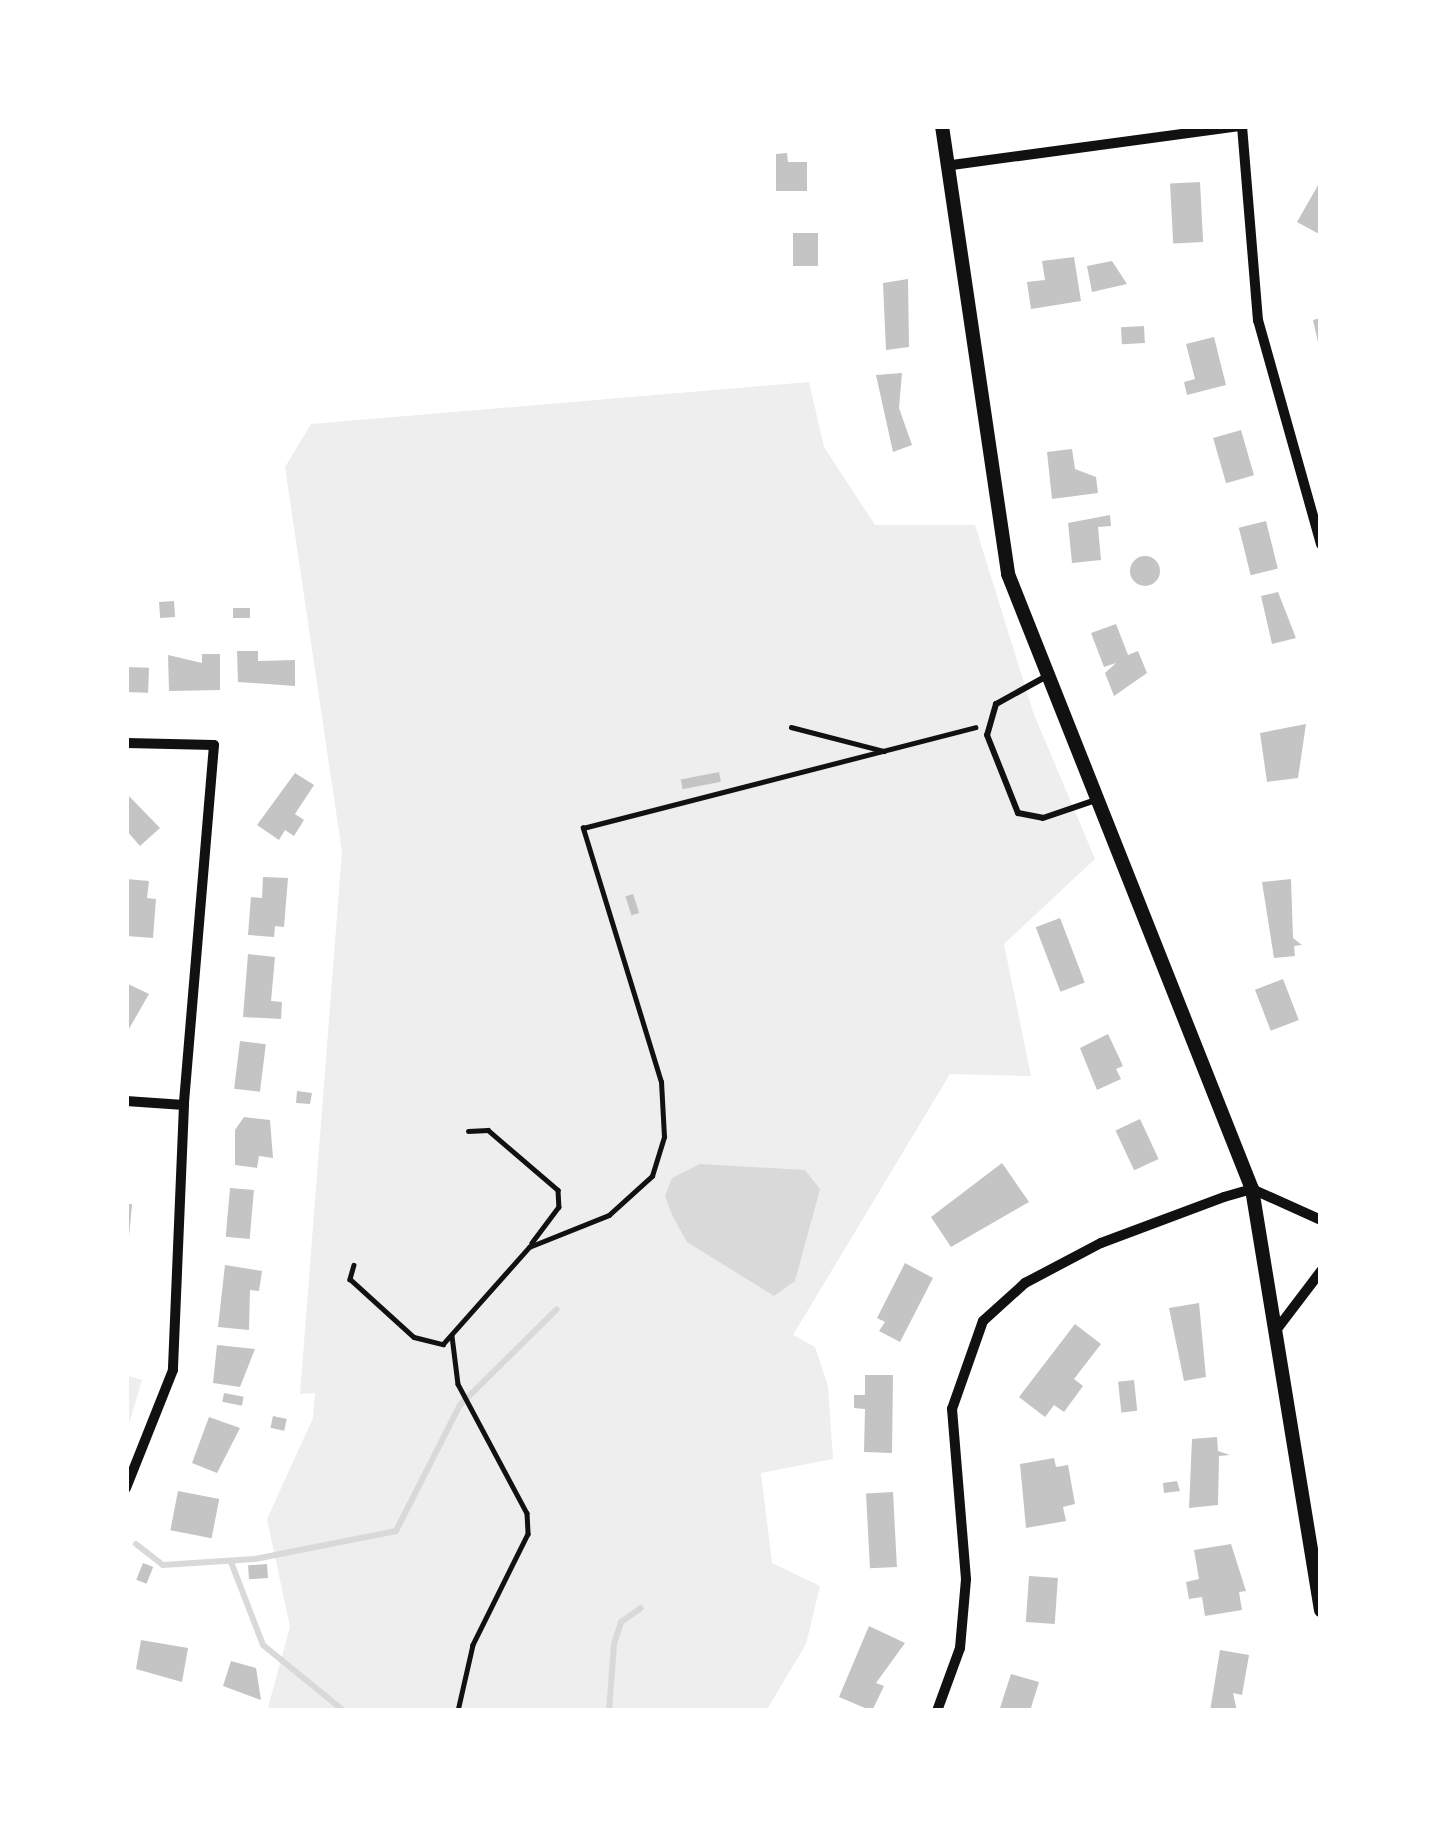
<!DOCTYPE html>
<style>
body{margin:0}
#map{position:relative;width:1447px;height:1837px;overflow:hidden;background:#fff;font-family:Helvetica,sans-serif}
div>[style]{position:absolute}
.green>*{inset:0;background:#eee}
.water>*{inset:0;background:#d9d9d9}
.stream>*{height:6px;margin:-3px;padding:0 3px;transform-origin:3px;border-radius:3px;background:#d9d9d9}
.building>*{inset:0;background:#c4c4c4;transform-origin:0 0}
.round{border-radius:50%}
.path>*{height:4.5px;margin:-2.25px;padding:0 2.25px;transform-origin:2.25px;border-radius:2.25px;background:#111}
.service>*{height:6px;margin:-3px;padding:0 3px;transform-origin:3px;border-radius:3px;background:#111}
.minor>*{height:10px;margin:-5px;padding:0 5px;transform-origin:5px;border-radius:5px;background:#111}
.tertiary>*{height:14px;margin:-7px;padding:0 7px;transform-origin:7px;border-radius:7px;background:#111}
span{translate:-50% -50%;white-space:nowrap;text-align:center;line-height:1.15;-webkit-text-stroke:9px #fff;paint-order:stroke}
.frame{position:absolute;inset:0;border:129px solid #fff;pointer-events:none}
</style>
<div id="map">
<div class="green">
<i style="clip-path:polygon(809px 382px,824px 447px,875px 525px,975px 525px,1033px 712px,1095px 859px,1004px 944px,1031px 1076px,950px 1074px,793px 1335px,815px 1347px,828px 1386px,833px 1459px,761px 1473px,772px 1563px,820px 1586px,806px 1644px,766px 1711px,267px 1711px,290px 1627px,267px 1519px,313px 1418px,315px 1393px,300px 1394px,342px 852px,285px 467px,311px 424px)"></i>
<i style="clip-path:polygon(126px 1375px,142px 1380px,126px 1434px)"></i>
</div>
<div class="water">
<i style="clip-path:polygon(700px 1164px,805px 1170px,820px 1189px,795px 1281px,774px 1296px,687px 1242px,672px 1215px,665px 1196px,672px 1178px)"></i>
</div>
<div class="stream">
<i style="left:136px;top:1544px;width:34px;rotate:38deg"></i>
<i style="left:163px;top:1565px;width:92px;rotate:-3.7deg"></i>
<i style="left:255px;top:1559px;width:144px;rotate:-11.2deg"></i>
<i style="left:396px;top:1531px;width:141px;rotate:-63.1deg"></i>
<i style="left:460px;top:1405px;width:136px;rotate:-44.7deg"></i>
<i style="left:231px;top:1562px;width:89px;rotate:68.9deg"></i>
<i style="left:263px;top:1645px;width:104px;rotate:39.2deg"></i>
<i style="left:609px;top:1711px;width:67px;rotate:-85.7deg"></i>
<i style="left:614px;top:1644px;width:23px;rotate:-72deg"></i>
<i style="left:621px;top:1622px;width:24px;rotate:-35deg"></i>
</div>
<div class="building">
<i style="clip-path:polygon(787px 153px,788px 162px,807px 162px,807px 191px,776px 191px,776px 154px)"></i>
<i style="clip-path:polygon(1321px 180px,1321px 235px,1297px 222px)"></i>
<i style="left:1200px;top:182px;width:60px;height:30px;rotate:87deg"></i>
<i style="left:793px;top:233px;width:25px;height:33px"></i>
<i style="clip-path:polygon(1074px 257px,1081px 301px,1031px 309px,1027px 282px,1045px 280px,1042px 261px)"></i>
<i style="clip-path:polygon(1112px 261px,1127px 284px,1092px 292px,1087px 266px)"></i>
<i style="clip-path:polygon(908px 279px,909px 347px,886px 350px,883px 283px)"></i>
<i style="clip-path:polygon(1321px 318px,1321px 346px,1319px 347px,1313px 320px)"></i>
<i style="left:1144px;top:326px;width:17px;height:23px;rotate:87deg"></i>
<i style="clip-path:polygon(1214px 337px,1226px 385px,1187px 395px,1184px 382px,1195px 379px,1186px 344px)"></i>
<i style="clip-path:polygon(902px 373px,899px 408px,912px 445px,893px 452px,876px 375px)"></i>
<i style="left:1241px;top:430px;width:47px;height:29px;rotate:74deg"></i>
<i style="clip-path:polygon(1072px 449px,1075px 469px,1096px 477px,1098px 493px,1052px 499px,1047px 452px)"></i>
<i style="clip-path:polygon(1110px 515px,1111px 526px,1098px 527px,1101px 560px,1072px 563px,1068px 523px)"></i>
<i style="left:1266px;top:521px;width:49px;height:28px;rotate:76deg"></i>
<i class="round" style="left:1130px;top:556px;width:30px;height:30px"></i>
<i style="clip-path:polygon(1278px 592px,1296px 638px,1272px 644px,1261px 596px)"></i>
<i style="left:174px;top:601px;width:16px;height:15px;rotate:86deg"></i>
<i style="left:233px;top:608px;width:17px;height:10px"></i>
<i style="clip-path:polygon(1116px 624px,1128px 655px,1138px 651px,1147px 673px,1114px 696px,1105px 673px,1116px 663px,1104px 667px,1091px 633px)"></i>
<i style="clip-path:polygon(237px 651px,258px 651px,258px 661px,295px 660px,295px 686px,238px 682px)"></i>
<i style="clip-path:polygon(202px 654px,220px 654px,220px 690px,169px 691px,168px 655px,202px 663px)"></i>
<i style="left:126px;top:667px;width:23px;height:25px;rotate:2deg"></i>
<i style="clip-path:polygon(1306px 724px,1298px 778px,1267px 782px,1260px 733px)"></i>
<i style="left:719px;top:772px;width:10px;height:39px;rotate:79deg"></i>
<i style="clip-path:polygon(295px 773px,314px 785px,295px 814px,304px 820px,294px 836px,285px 830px,279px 840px,257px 825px)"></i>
<i style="clip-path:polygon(126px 793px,160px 828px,140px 846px,126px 830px)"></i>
<i style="clip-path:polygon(263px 877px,288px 878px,284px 927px,275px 926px,274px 937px,248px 935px,251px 897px,262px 898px)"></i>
<i style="clip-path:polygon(126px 879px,149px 881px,147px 898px,156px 899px,153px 938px,126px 936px)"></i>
<i style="clip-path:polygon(1291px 879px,1293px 938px,1302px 945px,1294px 946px,1295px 956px,1274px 958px,1262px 882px)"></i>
<i style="left:633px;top:894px;width:20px;height:8px;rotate:72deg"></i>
<i style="left:1060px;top:918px;width:69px;height:26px;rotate:69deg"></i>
<i style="clip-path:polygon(248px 954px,275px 957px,271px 1001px,282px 1002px,281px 1019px,243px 1017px)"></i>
<i style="left:1283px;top:979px;width:44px;height:30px;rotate:69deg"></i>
<i style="clip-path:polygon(126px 983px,149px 994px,126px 1034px)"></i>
<i style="clip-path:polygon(1108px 1034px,1123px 1066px,1116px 1069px,1121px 1079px,1097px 1090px,1080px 1048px)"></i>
<i style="left:240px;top:1041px;width:26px;height:48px;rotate:7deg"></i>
<i style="clip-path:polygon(297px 1091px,312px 1093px,310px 1104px,296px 1103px)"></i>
<i style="clip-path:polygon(244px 1117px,270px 1120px,273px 1158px,259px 1156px,257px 1168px,235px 1165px,235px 1130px)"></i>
<i style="left:1140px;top:1119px;width:44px;height:27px;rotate:65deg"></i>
<i style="clip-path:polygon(1002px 1163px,1029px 1202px,951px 1247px,931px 1217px)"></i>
<i style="left:230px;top:1188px;width:24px;height:49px;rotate:5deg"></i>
<i style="clip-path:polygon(126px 1204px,132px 1204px,129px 1237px,126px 1237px)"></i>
<i style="clip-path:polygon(905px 1263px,933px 1278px,900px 1342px,879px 1331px,885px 1322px,877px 1318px)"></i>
<i style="clip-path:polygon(225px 1265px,262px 1271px,259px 1291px,250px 1290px,249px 1330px,218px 1327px)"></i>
<i style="clip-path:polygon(1199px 1303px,1206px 1377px,1184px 1381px,1169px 1308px)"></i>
<i style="clip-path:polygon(1075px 1324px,1101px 1344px,1074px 1379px,1083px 1386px,1064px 1412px,1054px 1405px,1045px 1417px,1019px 1397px)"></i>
<i style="clip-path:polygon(217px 1345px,255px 1349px,240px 1387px,213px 1383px)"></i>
<i style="clip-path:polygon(865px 1375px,893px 1375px,892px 1453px,864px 1452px,865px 1409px,854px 1408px,854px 1395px,865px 1395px)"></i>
<i style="left:1134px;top:1380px;width:31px;height:16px;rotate:84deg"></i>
<i style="left:224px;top:1393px;width:20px;height:9px;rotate:11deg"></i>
<i style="left:273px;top:1416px;width:14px;height:12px;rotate:12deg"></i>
<i style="clip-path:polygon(209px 1417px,240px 1428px,217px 1473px,192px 1463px)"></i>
<i style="clip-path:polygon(1217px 1437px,1218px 1451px,1230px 1455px,1219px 1456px,1218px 1505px,1189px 1508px,1192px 1439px)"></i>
<i style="clip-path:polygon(1054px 1458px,1056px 1467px,1068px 1465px,1075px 1504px,1063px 1507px,1066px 1521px,1026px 1528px,1020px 1464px)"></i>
<i style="clip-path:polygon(1177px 1481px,1180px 1491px,1164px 1493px,1163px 1483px)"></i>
<i style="left:178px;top:1491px;width:42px;height:40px;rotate:11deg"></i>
<i style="left:893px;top:1492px;width:75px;height:27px;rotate:87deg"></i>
<i style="clip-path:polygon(1231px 1544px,1246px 1591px,1239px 1592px,1242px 1610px,1205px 1616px,1202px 1597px,1189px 1599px,1186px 1582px,1199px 1579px,1194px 1550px)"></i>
<i style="left:143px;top:1563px;width:11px;height:18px;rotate:22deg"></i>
<i style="left:267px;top:1564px;width:14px;height:19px;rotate:86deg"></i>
<i style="left:1029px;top:1576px;width:29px;height:46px;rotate:4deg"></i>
<i style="clip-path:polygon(869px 1626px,905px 1643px,876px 1683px,884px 1686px,872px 1711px,839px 1697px)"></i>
<i style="clip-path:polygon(141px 1640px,188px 1648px,182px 1682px,136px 1669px)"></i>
<i style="clip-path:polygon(1220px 1650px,1249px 1655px,1242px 1695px,1233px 1693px,1237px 1711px,1210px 1711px)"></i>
<i style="clip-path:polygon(231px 1661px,256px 1668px,261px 1700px,223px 1686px)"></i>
<i style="clip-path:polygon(1011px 1674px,1039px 1682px,1030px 1711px,999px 1711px)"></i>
</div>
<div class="path">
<i style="left:791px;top:727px;width:96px;rotate:14.5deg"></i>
<i style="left:468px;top:1131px;width:20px;rotate:-3deg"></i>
<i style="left:488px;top:1130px;width:92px;rotate:40.6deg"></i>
<i style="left:558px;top:1190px;width:17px;rotate:87deg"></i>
<i style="left:559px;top:1207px;width:45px;rotate:126.9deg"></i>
<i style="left:354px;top:1265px;width:15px;rotate:106deg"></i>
<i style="left:350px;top:1279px;width:86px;rotate:42.2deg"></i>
<i style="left:414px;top:1337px;width:30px;rotate:14deg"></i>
<i style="left:443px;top:1344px;width:130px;rotate:-48.4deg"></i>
<i style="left:529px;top:1247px;width:86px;rotate:-21.8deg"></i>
<i style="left:609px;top:1215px;width:58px;rotate:-42.2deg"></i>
<i style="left:652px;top:1176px;width:41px;rotate:-72.9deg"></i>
<i style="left:664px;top:1137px;width:55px;rotate:-93.1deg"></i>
<i style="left:661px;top:1082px;width:266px;rotate:-107.1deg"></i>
<i style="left:583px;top:828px;width:405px;rotate:-14.4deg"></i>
<i style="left:452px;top:1336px;width:48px;rotate:82.9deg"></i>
<i style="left:458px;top:1384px;width:146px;rotate:61.9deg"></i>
<i style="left:527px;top:1513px;width:21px;rotate:87deg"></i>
<i style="left:528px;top:1534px;width:124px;rotate:116.4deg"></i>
<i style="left:473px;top:1645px;width:68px;rotate:102.8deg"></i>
</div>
<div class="service">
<i style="left:1045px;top:677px;width:56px;rotate:151.1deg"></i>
<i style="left:996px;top:704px;width:32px;rotate:106deg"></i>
<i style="left:987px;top:735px;width:84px;rotate:68.3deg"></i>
<i style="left:1018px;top:813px;width:25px;rotate:11deg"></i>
<i style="left:1043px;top:818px;width:53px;rotate:-18.8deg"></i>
</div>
<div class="minor">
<i style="left:1242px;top:126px;width:195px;rotate:85.3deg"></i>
<i style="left:1258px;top:320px;width:233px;rotate:74.3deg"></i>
<i style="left:952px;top:165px;width:292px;rotate:-7.7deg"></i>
<i style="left:126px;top:743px;width:88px;rotate:1.3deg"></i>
<i style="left:214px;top:745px;width:361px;rotate:94.8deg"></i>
<i style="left:184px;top:1105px;width:265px;rotate:92.4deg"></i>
<i style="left:173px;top:1370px;width:127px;rotate:111.7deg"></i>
<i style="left:126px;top:1101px;width:58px;rotate:3.9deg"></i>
<i style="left:1277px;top:1329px;width:73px;rotate:-52.8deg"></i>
<i style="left:937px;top:1711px;width:67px;rotate:-69.9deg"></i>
<i style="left:960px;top:1648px;width:69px;rotate:-85deg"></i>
<i style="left:966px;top:1579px;width:171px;rotate:-94.7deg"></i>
<i style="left:952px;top:1409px;width:93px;rotate:-70.6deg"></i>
<i style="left:983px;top:1321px;width:57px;rotate:-42.1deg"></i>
<i style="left:1025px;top:1283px;width:86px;rotate:-27.8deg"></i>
<i style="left:1101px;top:1243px;width:131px;rotate:-20.5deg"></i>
<i style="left:1224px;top:1197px;width:29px;rotate:-16deg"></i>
<i style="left:1252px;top:1189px;width:76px;rotate:24.2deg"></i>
</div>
<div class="tertiary">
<i style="left:942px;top:126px;width:453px;rotate:81.6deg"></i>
<i style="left:1008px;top:574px;width:662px;rotate:68.36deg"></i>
<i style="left:1252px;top:1189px;width:427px;rotate:80.7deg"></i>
</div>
<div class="frame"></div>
</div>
